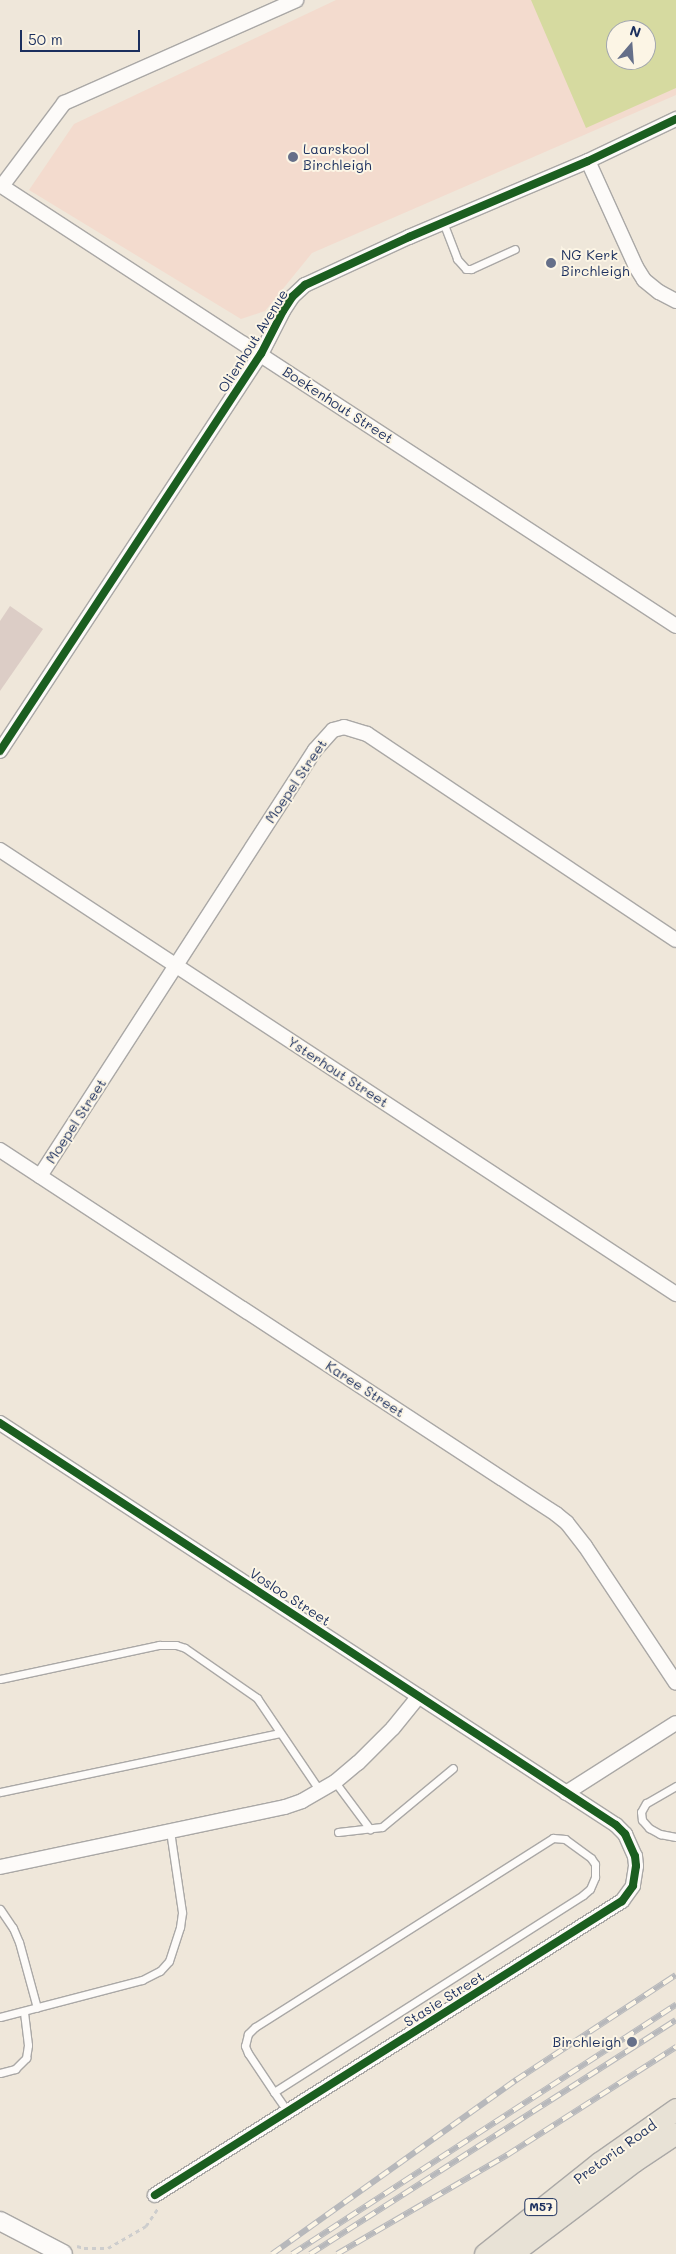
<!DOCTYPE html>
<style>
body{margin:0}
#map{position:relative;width:676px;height:2254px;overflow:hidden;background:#efe7da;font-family:Mali,sans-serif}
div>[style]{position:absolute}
.built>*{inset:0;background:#f3dbce}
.green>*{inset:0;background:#d6daa0}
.building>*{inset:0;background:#dccdc6}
.path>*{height:3px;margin-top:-1.5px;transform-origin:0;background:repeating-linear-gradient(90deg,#cdcdcd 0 4px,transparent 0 8px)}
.roads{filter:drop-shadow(1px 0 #aaa8a6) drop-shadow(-1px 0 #aaa8a6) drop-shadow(0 1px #aaa8a6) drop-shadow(0 -1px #aaa8a6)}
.service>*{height:7px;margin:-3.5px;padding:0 3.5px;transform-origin:3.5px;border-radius:3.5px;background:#fdfbf9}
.minor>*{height:14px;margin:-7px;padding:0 7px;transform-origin:7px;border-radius:7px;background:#fdfbf9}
.tertiary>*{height:18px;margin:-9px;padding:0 9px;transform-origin:9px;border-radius:9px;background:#fdfbf9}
.primary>*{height:21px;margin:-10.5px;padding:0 10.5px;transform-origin:10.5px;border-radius:10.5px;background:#e8e2d6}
.rail>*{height:5.5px;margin-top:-2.75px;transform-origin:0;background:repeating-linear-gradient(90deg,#fcf5e5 0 11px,#b7b8bb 0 22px);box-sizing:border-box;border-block:1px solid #b7b8bb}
.cycleway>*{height:8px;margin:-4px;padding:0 4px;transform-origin:4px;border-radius:4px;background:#1b5e20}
.dots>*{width:14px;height:14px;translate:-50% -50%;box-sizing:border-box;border:2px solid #fcf5e5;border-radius:50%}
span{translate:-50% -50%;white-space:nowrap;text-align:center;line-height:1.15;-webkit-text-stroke:4px #fcf5e5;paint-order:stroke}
.shield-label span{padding:1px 4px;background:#fcf5e5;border:1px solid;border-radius:4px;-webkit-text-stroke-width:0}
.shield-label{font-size:12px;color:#1b2f5e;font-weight:700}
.poi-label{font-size:14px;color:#1b2f5e}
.left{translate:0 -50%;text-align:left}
.right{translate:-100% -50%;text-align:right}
.street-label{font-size:14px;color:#1b2f5e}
.north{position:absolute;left:606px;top:20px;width:50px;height:50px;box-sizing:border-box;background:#fcf5e5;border:1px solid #a2a6af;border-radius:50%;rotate:18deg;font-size:14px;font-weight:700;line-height:20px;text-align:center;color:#1b2f5e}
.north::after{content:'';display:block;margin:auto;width:18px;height:22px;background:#656f89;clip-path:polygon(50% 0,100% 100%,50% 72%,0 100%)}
.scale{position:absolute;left:20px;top:30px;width:120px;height:22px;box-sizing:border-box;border:2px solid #1b2f5e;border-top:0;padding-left:6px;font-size:15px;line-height:18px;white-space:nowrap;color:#1b2f5e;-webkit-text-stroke:4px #fcf5e5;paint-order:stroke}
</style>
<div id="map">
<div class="built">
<i style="clip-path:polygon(evenodd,336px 0,676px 0,676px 95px,312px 253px,265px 311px,241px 319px,29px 190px,74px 124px,336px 0,616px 30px,646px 30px,646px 60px,616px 60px,616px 30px)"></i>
</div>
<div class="green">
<i style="clip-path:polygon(evenodd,531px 0,676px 0,676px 88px,586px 128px,531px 0,616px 30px,646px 30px,646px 60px,616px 60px,616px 30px)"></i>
</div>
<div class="building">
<i style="clip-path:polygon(10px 606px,43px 629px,0 691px,0 621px)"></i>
</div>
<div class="path">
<i style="left:77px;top:2246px;width:7px;rotate:16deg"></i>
<i style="left:84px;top:2248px;width:24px"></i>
<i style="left:108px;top:2248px;width:44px;rotate:-30.1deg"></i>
<i style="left:146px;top:2226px;width:22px;rotate:-56deg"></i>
</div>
<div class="roads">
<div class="service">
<i style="left:443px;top:222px;width:40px;rotate:69deg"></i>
<i style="left:457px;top:259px;width:13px;rotate:48deg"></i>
<i style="left:466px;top:269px;width:5px"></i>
<i style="left:471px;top:269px;width:48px;rotate:-24.4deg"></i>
<i style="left:0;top:1679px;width:163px;rotate:-12.1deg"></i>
<i style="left:159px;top:1645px;width:17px"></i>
<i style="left:176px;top:1645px;width:9px;rotate:18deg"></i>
<i style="left:185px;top:1648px;width:88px;rotate:34.8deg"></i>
<i style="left:257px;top:1698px;width:112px;rotate:55.9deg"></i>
<i style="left:335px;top:1782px;width:59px;rotate:53.3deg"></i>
<i style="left:676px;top:1786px;width:34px;rotate:150deg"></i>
<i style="left:646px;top:1803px;width:10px;rotate:119deg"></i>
<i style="left:641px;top:1812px;width:8px;rotate:83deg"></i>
<i style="left:642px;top:1820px;width:11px;rotate:49deg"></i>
<i style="left:649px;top:1828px;width:13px;rotate:29deg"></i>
<i style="left:660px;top:1834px;width:16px;rotate:11deg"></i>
<i style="left:0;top:1792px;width:285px;rotate:-11.9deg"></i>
<i style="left:338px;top:1832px;width:44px;rotate:-6.5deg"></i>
<i style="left:382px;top:1827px;width:92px;rotate:-39.7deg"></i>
<i style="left:0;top:1909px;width:23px;rotate:56deg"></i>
<i style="left:13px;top:1928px;width:15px;rotate:67deg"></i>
<i style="left:19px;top:1942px;width:68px;rotate:74.7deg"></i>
<i style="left:0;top:2017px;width:147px;rotate:-14.6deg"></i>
<i style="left:142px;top:1980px;width:20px;rotate:-27deg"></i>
<i style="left:160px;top:1971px;width:13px;rotate:-48deg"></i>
<i style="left:169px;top:1961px;width:36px;rotate:-72deg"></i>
<i style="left:180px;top:1927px;width:15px;rotate:-82deg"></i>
<i style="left:182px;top:1912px;width:82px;rotate:-98.4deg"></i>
<i style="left:0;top:2073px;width:16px;rotate:-15deg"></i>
<i style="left:15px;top:2069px;width:16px;rotate:-45deg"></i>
<i style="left:26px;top:2058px;width:13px;rotate:-81deg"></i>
<i style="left:28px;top:2045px;width:34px;rotate:-97deg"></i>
<i style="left:274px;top:2092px;width:366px;rotate:-32.5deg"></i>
<i style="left:583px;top:1895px;width:9px;rotate:-41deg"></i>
<i style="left:590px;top:1889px;width:13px;rotate:-67deg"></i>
<i style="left:595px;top:1877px;width:13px;rotate:-90deg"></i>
<i style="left:595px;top:1864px;width:7px;rotate:-124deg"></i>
<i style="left:591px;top:1858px;width:32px;rotate:-144deg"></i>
<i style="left:565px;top:1839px;width:12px;rotate:-175deg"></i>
<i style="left:553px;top:1838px;width:353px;rotate:147.6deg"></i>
<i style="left:255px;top:2027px;width:10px;rotate:135deg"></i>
<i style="left:248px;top:2034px;width:12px;rotate:104deg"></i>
<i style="left:245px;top:2046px;width:8px;rotate:67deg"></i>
<i style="left:248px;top:2053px;width:47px;rotate:56.3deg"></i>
<i style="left:274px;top:2092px;width:24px;rotate:55deg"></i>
</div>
<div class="minor">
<i style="left:588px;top:161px;width:116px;rotate:65.6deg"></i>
<i style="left:636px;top:267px;width:15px;rotate:58deg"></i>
<i style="left:644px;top:280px;width:19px;rotate:39deg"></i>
<i style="left:659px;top:292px;width:19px;rotate:28deg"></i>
<i style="left:0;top:185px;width:807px;rotate:33.12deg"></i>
<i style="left:2px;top:186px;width:104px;rotate:-53.2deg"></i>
<i style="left:64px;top:103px;width:254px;rotate:-23.9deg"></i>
<i style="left:0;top:751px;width:475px;rotate:-56.7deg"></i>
<i style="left:261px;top:354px;width:48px;rotate:-62.9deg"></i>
<i style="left:283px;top:311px;width:17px;rotate:-57deg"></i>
<i style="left:292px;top:297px;width:18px;rotate:-43deg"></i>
<i style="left:305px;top:285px;width:115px;rotate:-24.8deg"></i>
<i style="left:409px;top:237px;width:194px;rotate:-23deg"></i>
<i style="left:588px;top:161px;width:98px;rotate:-25.5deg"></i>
<i style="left:0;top:850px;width:809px;rotate:33.3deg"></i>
<i style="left:0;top:1150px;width:665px;rotate:33.21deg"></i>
<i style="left:556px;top:1514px;width:14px;rotate:39deg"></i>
<i style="left:567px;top:1523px;width:29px;rotate:52deg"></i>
<i style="left:585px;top:1546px;width:164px;rotate:56.4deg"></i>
<i style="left:40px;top:1176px;width:507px;rotate:-57.16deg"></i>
<i style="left:315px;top:750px;width:27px;rotate:-48deg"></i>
<i style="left:333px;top:730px;width:11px;rotate:-15deg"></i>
<i style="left:344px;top:727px;width:24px;rotate:17deg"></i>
<i style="left:367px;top:734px;width:371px;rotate:33.7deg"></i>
<i style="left:0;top:1423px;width:736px;rotate:33.13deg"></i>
<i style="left:616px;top:1825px;width:13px;rotate:45deg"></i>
<i style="left:625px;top:1834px;width:24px;rotate:66deg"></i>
<i style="left:635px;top:1856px;width:10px;rotate:84deg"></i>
<i style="left:636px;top:1866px;width:20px;rotate:99deg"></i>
<i style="left:633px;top:1886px;width:19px;rotate:126deg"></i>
<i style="left:622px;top:1901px;width:552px;rotate:147.81deg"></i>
<i style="left:566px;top:1793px;width:130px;rotate:-32.5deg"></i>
<i style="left:0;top:1867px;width:291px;rotate:-11.9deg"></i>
<i style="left:285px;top:1807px;width:18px;rotate:-19deg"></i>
<i style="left:302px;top:1801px;width:38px;rotate:-30deg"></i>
<i style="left:335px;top:1782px;width:30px;rotate:-40deg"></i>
<i style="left:358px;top:1763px;width:49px;rotate:-45deg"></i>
<i style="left:393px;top:1728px;width:41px;rotate:-50.9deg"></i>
</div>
<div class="tertiary">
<i style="left:0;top:2221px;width:71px;rotate:27.6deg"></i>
</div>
<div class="primary">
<i style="left:485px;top:2254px;width:146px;rotate:-38.6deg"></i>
<i style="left:599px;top:2163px;width:94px;rotate:-35deg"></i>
<i style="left:511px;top:2254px;width:154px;rotate:-37.1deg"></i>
<i style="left:634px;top:2161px;width:50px;rotate:-33.7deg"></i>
</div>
</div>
<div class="rail">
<i style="left:272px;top:2254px;width:300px;rotate:-35.5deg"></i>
<i style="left:516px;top:2080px;width:191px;rotate:-33.3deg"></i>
<i style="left:292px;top:2254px;width:458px;rotate:-33deg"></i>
<i style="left:310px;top:2254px;width:434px;rotate:-32.6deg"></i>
<i style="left:337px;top:2254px;width:197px;rotate:-30.2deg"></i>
<i style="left:507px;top:2155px;width:201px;rotate:-32.6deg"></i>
</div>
<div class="cycleway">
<i style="left:0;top:751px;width:475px;rotate:-56.7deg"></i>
<i style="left:261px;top:354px;width:48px;rotate:-62.9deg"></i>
<i style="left:283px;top:311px;width:17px;rotate:-57deg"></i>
<i style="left:292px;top:297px;width:18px;rotate:-43deg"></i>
<i style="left:305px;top:285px;width:115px;rotate:-24.8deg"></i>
<i style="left:409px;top:237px;width:194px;rotate:-23deg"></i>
<i style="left:588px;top:161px;width:98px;rotate:-25.5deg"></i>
<i style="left:0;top:1423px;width:736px;rotate:33.13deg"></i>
<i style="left:616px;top:1825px;width:13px;rotate:45deg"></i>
<i style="left:625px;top:1834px;width:24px;rotate:66deg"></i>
<i style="left:635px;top:1856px;width:10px;rotate:84deg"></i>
<i style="left:636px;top:1866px;width:20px;rotate:99deg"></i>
<i style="left:633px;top:1886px;width:19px;rotate:126deg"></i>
<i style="left:622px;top:1901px;width:552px;rotate:147.81deg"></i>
</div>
<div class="dots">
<i style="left:293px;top:157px;background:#656f89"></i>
<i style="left:551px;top:263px;background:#656f89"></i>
<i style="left:632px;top:2042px;background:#656f89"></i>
</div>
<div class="shield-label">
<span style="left:541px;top:2207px">M57</span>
</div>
<div class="poi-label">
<span class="left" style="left:303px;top:157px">Laarskool<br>Birchleigh</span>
<span class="left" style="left:561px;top:263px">NG Kerk<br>Birchleigh</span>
<span class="right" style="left:621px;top:2042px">Birchleigh</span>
</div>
<div class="street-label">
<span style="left:253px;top:341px;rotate:-58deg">Olienhout Avenue</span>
<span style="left:338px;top:405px;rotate:33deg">Boekenhout Street</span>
<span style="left:296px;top:781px;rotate:-56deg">Moepel Street</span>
<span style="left:338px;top:1072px;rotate:33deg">Ysterhout Street</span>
<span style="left:76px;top:1121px;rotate:-57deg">Moepel Street</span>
<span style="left:365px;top:1389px;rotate:33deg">Karee Street</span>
<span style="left:290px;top:1597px;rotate:33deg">Vosloo Street</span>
<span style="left:444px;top:1999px;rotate:-32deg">Stasie Street</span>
<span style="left:615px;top:2152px;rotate:-36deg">Pretoria Road</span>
</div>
<div class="north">N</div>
<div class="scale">50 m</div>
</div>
